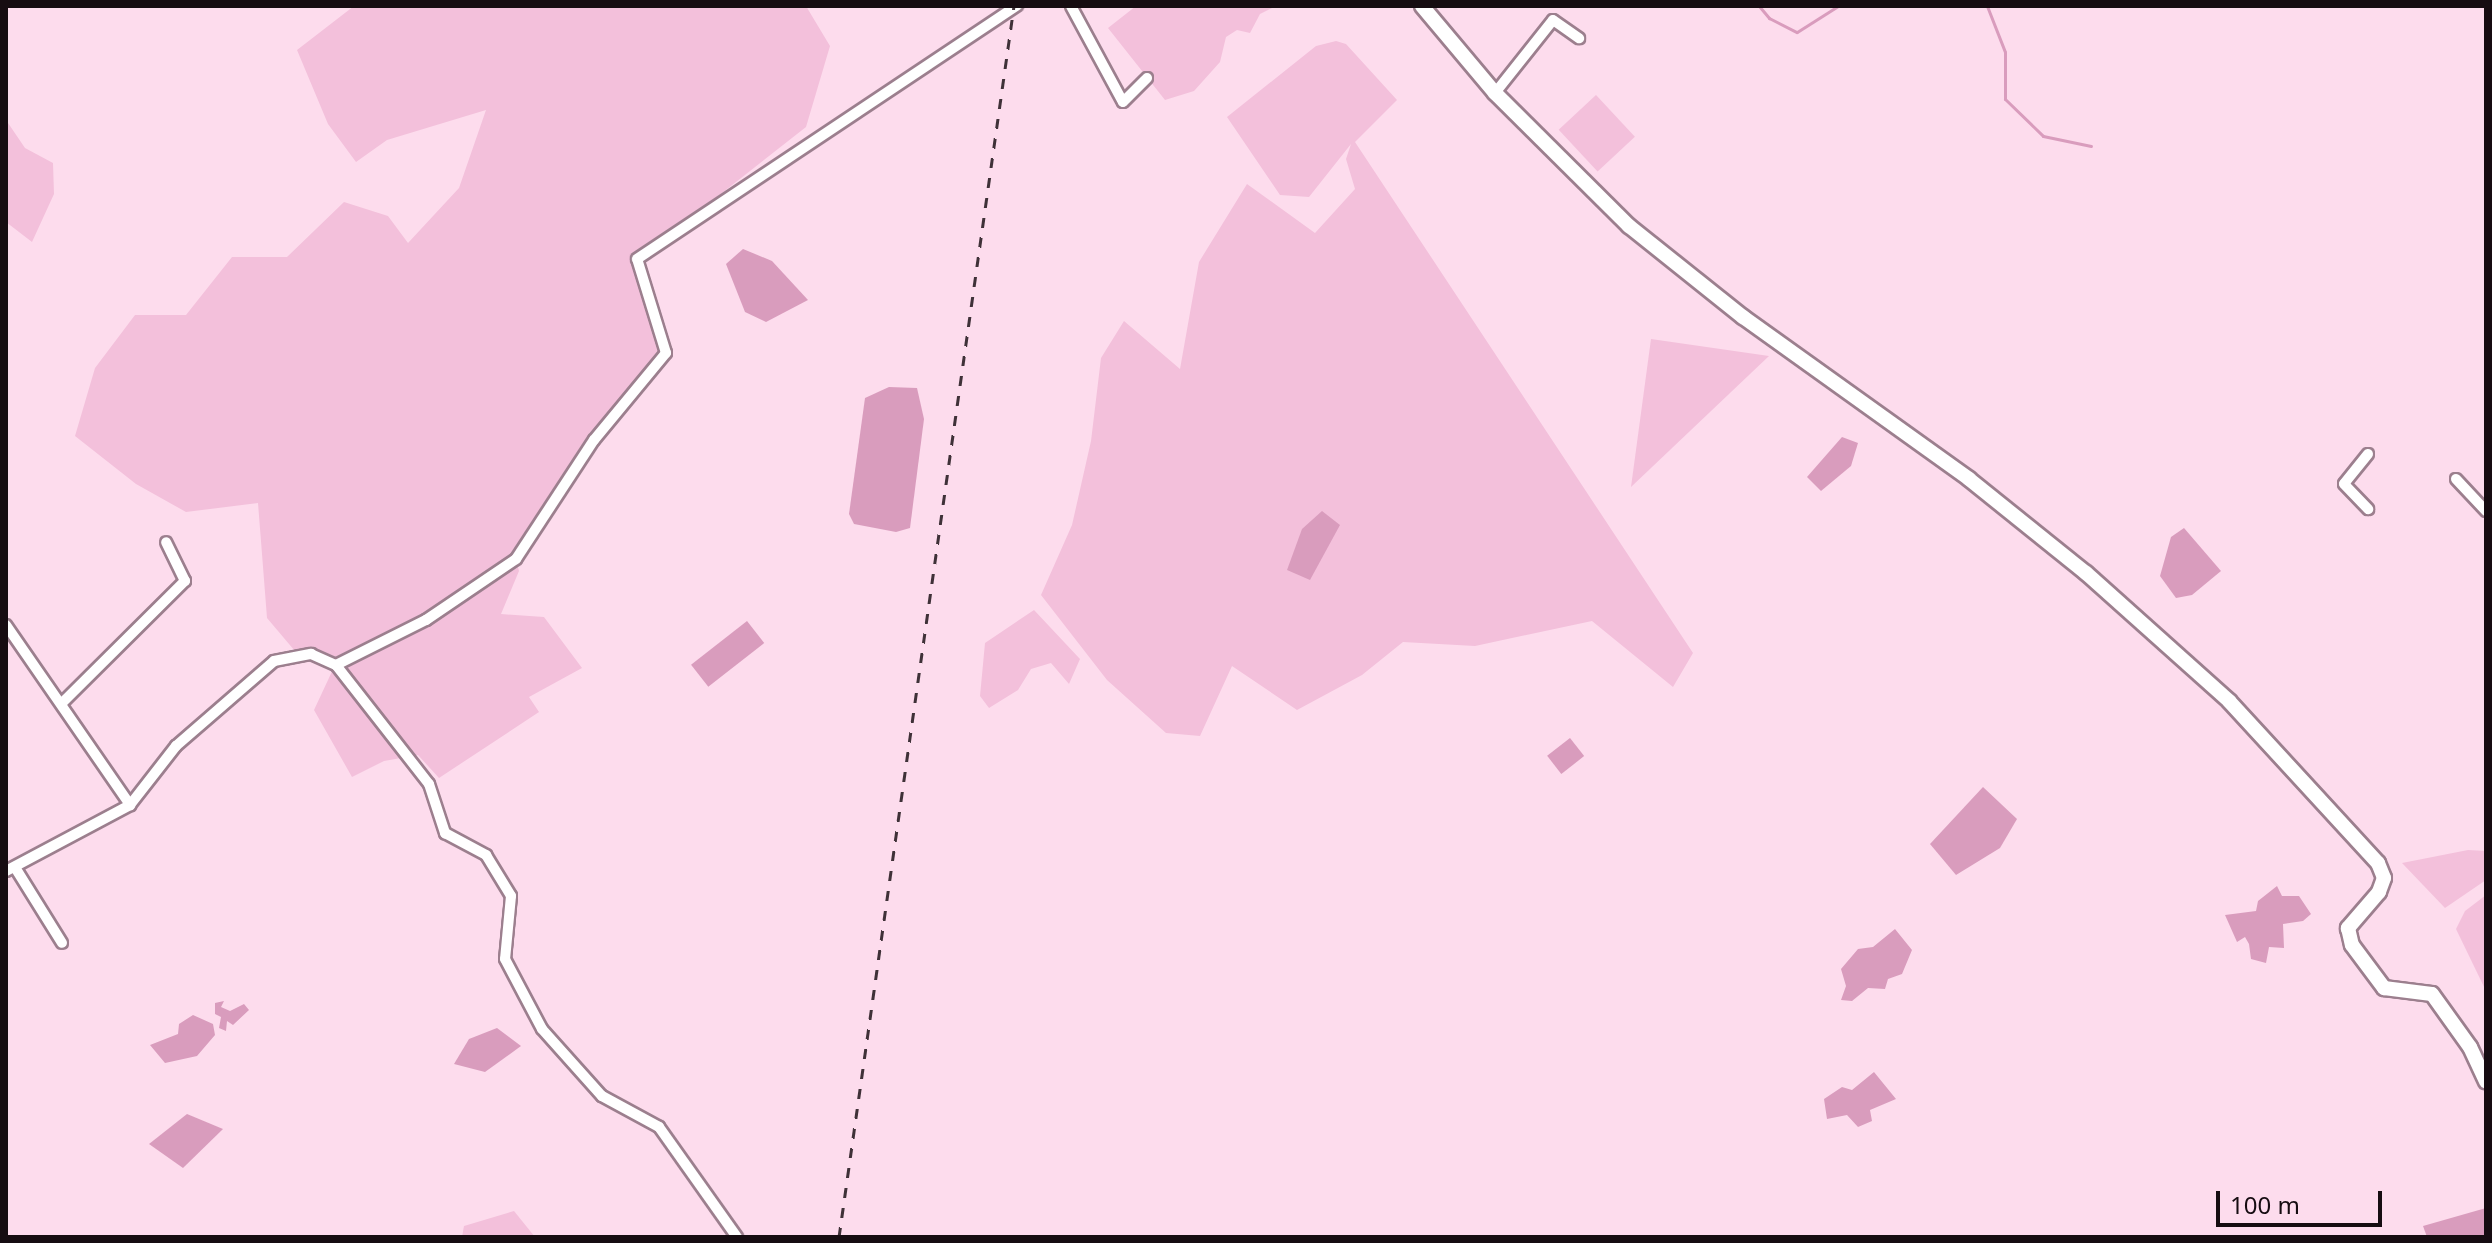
<!DOCTYPE html>
<style>
body{margin:0}
#map{position:relative;width:2492px;height:1243px;overflow:hidden;background:#fddced;font-family:"Noto Sans",sans-serif}
div>[style]{position:absolute}
.green>*{inset:0;background:#f3c0db;transform-origin:0 0}
.water>*{inset:0;background:#d99cbd;transform-origin:0 0}
.stream>*{height:3px;margin:-1.5px;padding:0 1.5px;transform-origin:1.5px;border-radius:1.5px;background:#d99cbd}
.roads{filter:drop-shadow(2px 0 #9c7f8e) drop-shadow(-2px 0 #9c7f8e) drop-shadow(0 2px #9c7f8e) drop-shadow(0 -2px #9c7f8e)}
.minor>*{height:10px;margin:-5px;padding:0 5px;transform-origin:5px;border-radius:5px;background:#fff}
.secondary>*{height:14px;margin:-7px;padding:0 7px;transform-origin:7px;border-radius:7px;background:#fff}
.rail>*{height:3px;margin-top:-1.5px;transform-origin:0;background:repeating-linear-gradient(90deg,#3f3138 0 10px,transparent 0 20px)}
span{translate:-50% -50%;white-space:nowrap;text-align:center;line-height:1.15;-webkit-text-stroke:6px #fddced;paint-order:stroke}
.frame{position:absolute;inset:0;border:8px solid #160c11;pointer-events:none}
.scale{position:absolute;left:2216px;top:1191px;width:166px;height:36px;box-sizing:border-box;border:4px solid #160c11;border-top:0;padding-left:10px;font-size:24px;line-height:28px;white-space:nowrap;color:#160c11;-webkit-text-stroke:6px #fddced;paint-order:stroke}
</style>
<div id="map">
<div class="green">
<i style="clip-path:polygon(354px 6px,806px 6px,830px 46px,806px 127px,638px 259px,666px 353px,516px 559px,519px 571px,501px 614px,544px 617px,582px 668px,529px 697px,539px 712px,439px 778px,418px 755px,384px 761px,352px 777px,314px 710px,335px 665px,300px 657px,267px 618px,258px 503px,186px 512px,136px 484px,75px 436px,95px 368px,135px 315px,186px 315px,232px 257px,287px 257px,344px 202px,388px 216px,408px 243px,459px 188px,486px 110px,387px 140px,356px 162px,328px 124px,297px 50px)"></i>
<i style="clip-path:polygon(1136px 6px,1276px 6px,1260px 14px,1250px 33px,1237px 30px,1226px 37px,1220px 62px,1194px 91px,1165px 100px,1108px 28px)"></i>
<i style="clip-path:polygon(1336px 41px,1346px 44px,1397px 100px,1355px 142px,1693px 653px,1673px 687px,1592px 621px,1475px 646px,1403px 642px,1362px 675px,1297px 710px,1232px 666px,1200px 736px,1166px 733px,1107px 680px,1041px 595px,1072px 525px,1091px 441px,1101px 358px,1124px 321px,1180px 369px,1199px 262px,1247px 184px,1315px 233px,1355px 189px,1346px 159px,1351px 144px,1309px 197px,1280px 195px,1227px 117px,1316px 46px)"></i>
<i style="left:1596px;top:95px;width:57px;height:51px;rotate:47deg"></i>
<i style="clip-path:polygon(6px 120px,25px 148px,53px 163px,54px 194px,32px 242px,6px 222px)"></i>
<i style="clip-path:polygon(1651px 339px,1769px 356px,1631px 487px)"></i>
<i style="clip-path:polygon(1034px 610px,1080px 659px,1069px 684px,1051px 663px,1031px 669px,1018px 690px,989px 708px,980px 696px,985px 643px)"></i>
<i style="clip-path:polygon(2468px 850px,2486px 851px,2486px 880px,2445px 908px,2402px 863px)"></i>
<i style="clip-path:polygon(2486px 895px,2486px 991px,2456px 929px,2465px 911px)"></i>
<i style="clip-path:polygon(514px 1211px,535px 1237px,462px 1237px,464px 1226px)"></i>
</div>
<div class="water">
<i style="clip-path:polygon(743px 249px,772px 261px,808px 300px,766px 322px,745px 312px,726px 264px)"></i>
<i style="clip-path:polygon(889px 387px,917px 388px,924px 419px,910px 528px,896px 532px,854px 524px,849px 514px,865px 398px)"></i>
<i style="clip-path:polygon(1842px 437px,1858px 443px,1851px 466px,1821px 491px,1807px 477px)"></i>
<i style="clip-path:polygon(1322px 511px,1340px 525px,1310px 580px,1287px 570px,1302px 529px)"></i>
<i style="clip-path:polygon(2184px 528px,2221px 571px,2192px 595px,2176px 598px,2160px 576px,2171px 537px)"></i>
<i style="left:747px;top:621px;width:28px;height:71px;rotate:52deg"></i>
<i style="left:1570px;top:738px;width:23px;height:29px;rotate:52deg"></i>
<i style="clip-path:polygon(1983px 787px,2017px 819px,2000px 848px,1956px 875px,1930px 844px)"></i>
<i style="clip-path:polygon(2277px 886px,2282px 896px,2299px 896px,2311px 914px,2303px 921px,2283px 924px,2284px 948px,2269px 947px,2266px 963px,2251px 959px,2249px 944px,2245px 937px,2237px 942px,2225px 915px,2256px 911px,2258px 901px)"></i>
<i style="clip-path:polygon(1895px 929px,1912px 950px,1902px 974px,1888px 979px,1885px 989px,1868px 988px,1852px 1001px,1841px 1000px,1846px 986px,1841px 969px,1858px 949px,1873px 947px)"></i>
<i style="clip-path:polygon(224px 1001px,221px 1007px,230px 1011px,244px 1004px,249px 1010px,233px 1025px,227px 1021px,226px 1031px,219px 1028px,221px 1017px,215px 1014px,215px 1003px)"></i>
<i style="clip-path:polygon(193px 1015px,213px 1024px,215px 1035px,197px 1056px,165px 1063px,150px 1045px,178px 1034px,179px 1024px)"></i>
<i style="clip-path:polygon(497px 1028px,521px 1046px,485px 1072px,454px 1064px,469px 1039px)"></i>
<i style="clip-path:polygon(1874px 1072px,1896px 1099px,1870px 1110px,1872px 1121px,1858px 1127px,1847px 1115px,1827px 1119px,1824px 1099px,1842px 1087px,1852px 1090px)"></i>
<i style="clip-path:polygon(187px 1114px,223px 1129px,183px 1168px,149px 1144px)"></i>
<i style="clip-path:polygon(2486px 1208px,2486px 1237px,2427px 1237px,2423px 1226px)"></i>
</div>
<div class="stream">
<i style="left:1759px;top:6px;width:16px;rotate:50deg"></i>
<i style="left:1769px;top:18px;width:31px;rotate:27deg"></i>
<i style="left:1797px;top:32px;width:49px;rotate:-32.4deg"></i>
<i style="left:1987px;top:6px;width:49px;rotate:68.6deg"></i>
<i style="left:2005px;top:52px;width:47px;rotate:90deg"></i>
<i style="left:2005px;top:99px;width:53px;rotate:44.2deg"></i>
<i style="left:2043px;top:136px;width:49px;rotate:11.8deg"></i>
</div>
<div class="roads">
<div class="minor">
<i style="left:1071px;top:6px;width:109px;rotate:61.6deg"></i>
<i style="left:1123px;top:102px;width:34px;rotate:-45deg"></i>
<i style="left:1495px;top:93px;width:93px;rotate:-51.5deg"></i>
<i style="left:1553px;top:20px;width:32px;rotate:35deg"></i>
<i style="left:2368px;top:454px;width:38px;rotate:129deg"></i>
<i style="left:2344px;top:484px;width:35px;rotate:46deg"></i>
<i style="left:2456px;top:479px;width:44px;rotate:46.8deg"></i>
<i style="left:6px;top:625px;width:219px;rotate:55.4deg"></i>
<i style="left:336px;top:665px;width:151px;rotate:52deg"></i>
<i style="left:429px;top:784px;width:52px;rotate:71.9deg"></i>
<i style="left:445px;top:833px;width:47px;rotate:28.2deg"></i>
<i style="left:486px;top:855px;width:48px;rotate:58.6deg"></i>
<i style="left:511px;top:896px;width:63px;rotate:95.4deg"></i>
<i style="left:505px;top:959px;width:79px;rotate:62.1deg"></i>
<i style="left:542px;top:1029px;width:90px;rotate:48.2deg"></i>
<i style="left:602px;top:1096px;width:65px;rotate:28.5deg"></i>
<i style="left:659px;top:1127px;width:135px;rotate:54.7deg"></i>
<i style="left:63px;top:702px;width:172px;rotate:-44.8deg"></i>
<i style="left:185px;top:581px;width:43px;rotate:-116deg"></i>
<i style="left:16px;top:869px;width:87px;rotate:58.1deg"></i>
<i style="left:6px;top:871px;width:140px;rotate:-28deg"></i>
<i style="left:130px;top:805px;width:75px;rotate:-52.1deg"></i>
<i style="left:176px;top:746px;width:130px;rotate:-40.9deg"></i>
<i style="left:274px;top:661px;width:38px;rotate:-11deg"></i>
<i style="left:311px;top:654px;width:27px;rotate:24deg"></i>
<i style="left:336px;top:665px;width:101px;rotate:-26.6deg"></i>
<i style="left:426px;top:620px;width:109px;rotate:-34.1deg"></i>
<i style="left:516px;top:559px;width:142px;rotate:-56.8deg"></i>
<i style="left:594px;top:440px;width:113px;rotate:-50.4deg"></i>
<i style="left:666px;top:353px;width:98px;rotate:-107.1deg"></i>
<i style="left:637px;top:259px;width:457px;rotate:-33.7deg"></i>
</div>
<div class="secondary">
<i style="left:1422px;top:6px;width:114px;rotate:50deg"></i>
<i style="left:1495px;top:93px;width:189px;rotate:44.8deg"></i>
<i style="left:1629px;top:226px;width:146px;rotate:38.6deg"></i>
<i style="left:1743px;top:317px;width:278px;rotate:35.6deg"></i>
<i style="left:1969px;top:479px;width:150px;rotate:38.8deg"></i>
<i style="left:2086px;top:573px;width:192px;rotate:41.8deg"></i>
<i style="left:2229px;top:701px;width:220px;rotate:47.4deg"></i>
<i style="left:2378px;top:863px;width:16px;rotate:68deg"></i>
<i style="left:2384px;top:878px;width:15px;rotate:110deg"></i>
<i style="left:2379px;top:892px;width:48px;rotate:130.7deg"></i>
<i style="left:2348px;top:928px;width:17px;rotate:77deg"></i>
<i style="left:2352px;top:945px;width:54px;rotate:53.3deg"></i>
<i style="left:2384px;top:988px;width:48px;rotate:7.1deg"></i>
<i style="left:2432px;top:994px;width:65px;rotate:54.4deg"></i>
<i style="left:2470px;top:1047px;width:38px;rotate:65deg"></i>
</div>
</div>
<div class="rail">
<i style="left:839px;top:1237px;width:1243px;rotate:-81.91deg"></i>
</div>
<div class="frame"></div>
<div class="scale">100 m</div>
</div>
